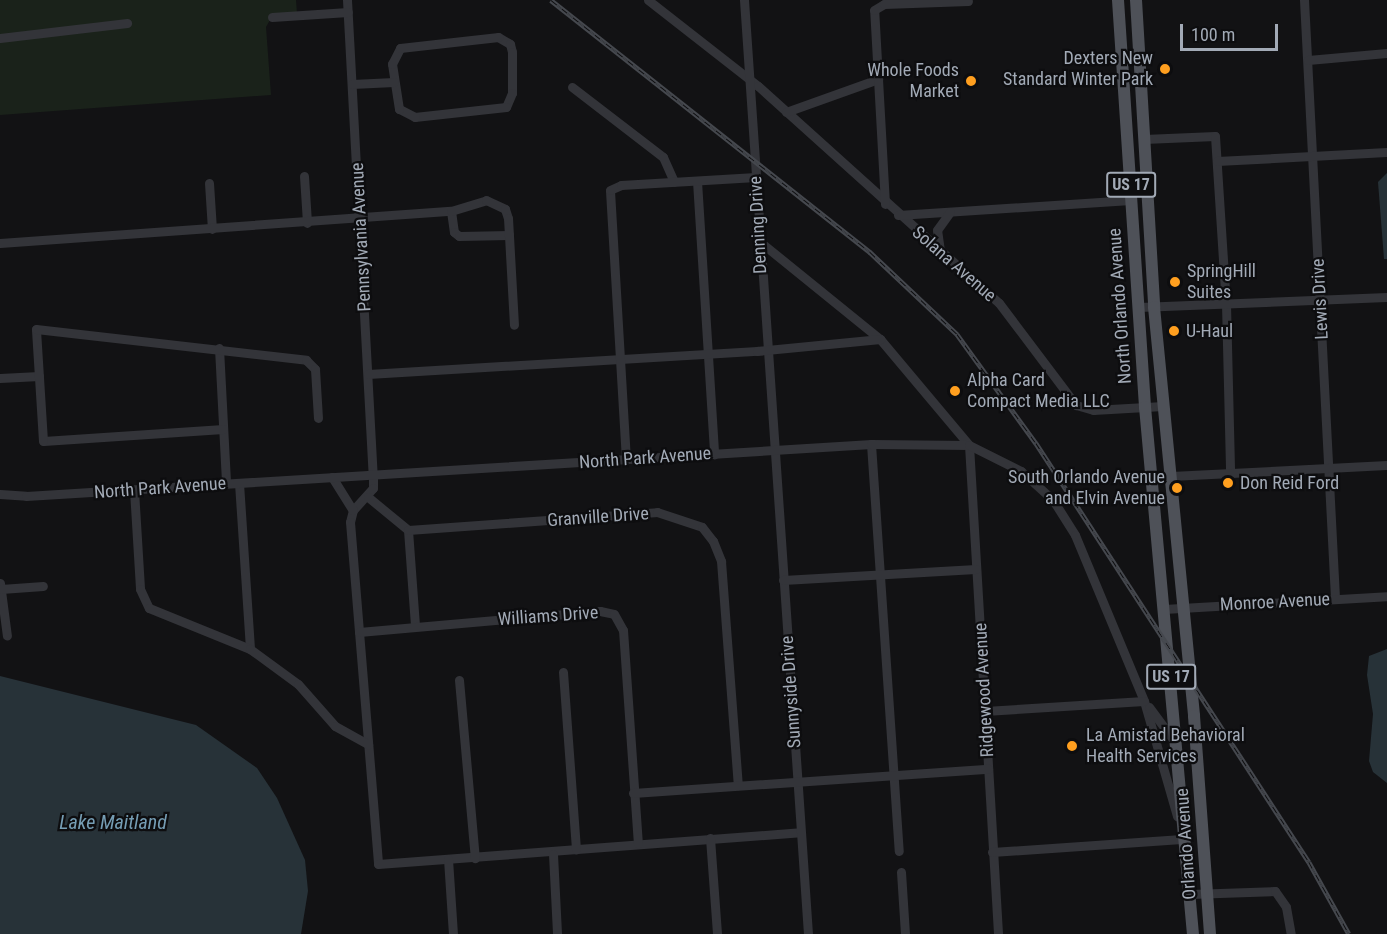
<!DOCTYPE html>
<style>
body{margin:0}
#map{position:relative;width:1387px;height:934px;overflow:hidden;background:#121214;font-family:"Roboto Condensed",sans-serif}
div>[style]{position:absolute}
.green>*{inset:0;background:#1a221a}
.water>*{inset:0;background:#273238}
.minor>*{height:9px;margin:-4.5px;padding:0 4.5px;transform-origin:4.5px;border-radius:4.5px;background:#333439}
.major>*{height:12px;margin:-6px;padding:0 6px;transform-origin:6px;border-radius:6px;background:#4e5158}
.rail>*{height:4.5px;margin-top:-2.25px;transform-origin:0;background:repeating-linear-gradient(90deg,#0d0d0f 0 7px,#45484e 0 14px);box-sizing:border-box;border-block:2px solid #45484e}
.dots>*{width:16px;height:16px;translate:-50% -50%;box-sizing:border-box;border:3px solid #0d0d0f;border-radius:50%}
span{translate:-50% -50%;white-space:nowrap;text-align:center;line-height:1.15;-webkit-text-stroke:4.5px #0d0d0f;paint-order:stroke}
.shield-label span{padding:2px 4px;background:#0d0d0f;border:2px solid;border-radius:4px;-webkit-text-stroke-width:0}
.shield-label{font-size:16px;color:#a2aab6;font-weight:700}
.poi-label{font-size:18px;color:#a2aab6}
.right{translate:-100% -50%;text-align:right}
.left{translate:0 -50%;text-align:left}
.street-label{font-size:18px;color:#a2aab6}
.water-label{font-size:20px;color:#759db4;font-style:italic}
.scale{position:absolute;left:1180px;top:24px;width:98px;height:27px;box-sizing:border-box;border:3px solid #a2aab6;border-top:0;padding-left:8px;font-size:18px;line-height:21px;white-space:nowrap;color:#a2aab6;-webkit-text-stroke:4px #0d0d0f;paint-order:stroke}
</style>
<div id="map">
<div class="green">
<i style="clip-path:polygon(0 0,296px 0,297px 13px,270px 20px,266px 27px,271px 95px,0 115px)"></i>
</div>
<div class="water">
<i style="clip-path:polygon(1387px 173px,1387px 259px,1384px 259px,1378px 182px)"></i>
<i style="clip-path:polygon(1387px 649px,1387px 783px,1373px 772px,1369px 761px,1373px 714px,1367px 675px,1369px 656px)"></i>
<i style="clip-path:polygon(0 676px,196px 725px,257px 768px,277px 798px,305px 860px,308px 891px,301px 934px,0 934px)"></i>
</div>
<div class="minor">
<i style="left:347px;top:0;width:475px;rotate:86.9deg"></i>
<i style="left:373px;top:474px;width:14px;rotate:90deg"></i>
<i style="left:373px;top:488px;width:30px;rotate:132deg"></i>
<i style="left:353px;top:510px;width:12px;rotate:104deg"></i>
<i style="left:350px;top:522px;width:343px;rotate:85.3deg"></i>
<i style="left:378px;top:864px;width:423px;rotate:-4.3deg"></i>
<i style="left:648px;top:0;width:140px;rotate:38deg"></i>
<i style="left:758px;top:86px;width:324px;rotate:42deg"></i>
<i style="left:999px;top:303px;width:128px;rotate:53deg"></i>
<i style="left:1076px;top:405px;width:18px;rotate:16deg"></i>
<i style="left:1093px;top:410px;width:70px;rotate:-3.3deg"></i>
<i style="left:744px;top:0;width:936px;rotate:86.08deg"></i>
<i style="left:1304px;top:0;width:599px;rotate:87.03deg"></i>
<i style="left:272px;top:17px;width:76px;rotate:-3.8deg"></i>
<i style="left:498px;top:37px;width:14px;rotate:30deg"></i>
<i style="left:510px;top:44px;width:8px;rotate:76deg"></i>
<i style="left:512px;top:52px;width:41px;rotate:90deg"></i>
<i style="left:512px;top:93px;width:15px;rotate:113deg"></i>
<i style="left:506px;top:107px;width:92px;rotate:173.7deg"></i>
<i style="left:415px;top:117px;width:18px;rotate:-153deg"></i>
<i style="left:399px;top:109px;width:46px;rotate:-98.8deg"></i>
<i style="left:392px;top:64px;width:18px;rotate:-63deg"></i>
<i style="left:400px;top:48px;width:99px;rotate:-6.4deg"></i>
<i style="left:0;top:38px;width:128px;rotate:-6.7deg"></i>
<i style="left:1308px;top:60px;width:79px;rotate:-5.1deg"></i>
<i style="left:352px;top:84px;width:42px;rotate:-2.7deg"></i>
<i style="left:572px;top:87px;width:115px;rotate:37.6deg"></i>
<i style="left:663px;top:157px;width:27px;rotate:66deg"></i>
<i style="left:786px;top:112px;width:98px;rotate:-19.7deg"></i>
<i style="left:1144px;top:139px;width:71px;rotate:-2.4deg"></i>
<i style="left:1215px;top:136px;width:168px;rotate:86.3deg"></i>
<i style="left:1226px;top:304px;width:169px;rotate:88.6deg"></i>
<i style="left:1217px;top:161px;width:170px;rotate:-3deg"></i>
<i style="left:304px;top:176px;width:47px;rotate:86.3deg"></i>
<i style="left:697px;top:181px;width:274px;rotate:86.4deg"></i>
<i style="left:209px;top:183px;width:46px;rotate:86.3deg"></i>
<i style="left:885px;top:204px;width:194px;rotate:-93.2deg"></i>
<i style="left:874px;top:10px;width:12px;rotate:-31deg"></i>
<i style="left:884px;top:4px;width:84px;rotate:-2deg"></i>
<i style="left:451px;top:211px;width:21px;rotate:82deg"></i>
<i style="left:454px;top:232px;width:6px;rotate:39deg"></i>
<i style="left:459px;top:236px;width:50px;rotate:-1.1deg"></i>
<i style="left:898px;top:215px;width:233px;rotate:-3.7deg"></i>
<i style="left:759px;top:241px;width:156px;rotate:39deg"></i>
<i style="left:880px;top:339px;width:138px;rotate:50deg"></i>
<i style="left:0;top:243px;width:452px;rotate:-4.1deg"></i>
<i style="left:451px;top:211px;width:37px;rotate:-17deg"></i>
<i style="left:486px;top:200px;width:21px;rotate:25deg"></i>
<i style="left:505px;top:209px;width:9px;rotate:72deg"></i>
<i style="left:508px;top:218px;width:107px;rotate:86.8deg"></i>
<i style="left:940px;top:251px;width:21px;rotate:-98deg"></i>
<i style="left:937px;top:230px;width:22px;rotate:-54deg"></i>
<i style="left:1139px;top:307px;width:248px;rotate:-2.3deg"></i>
<i style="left:219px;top:348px;width:135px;rotate:87deg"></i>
<i style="left:368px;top:374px;width:390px;rotate:-3.4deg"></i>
<i style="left:757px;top:351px;width:124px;rotate:-5.6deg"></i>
<i style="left:0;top:378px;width:39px;rotate:-3deg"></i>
<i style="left:223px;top:429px;width:180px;rotate:176.2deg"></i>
<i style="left:43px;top:441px;width:112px;rotate:-93.6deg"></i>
<i style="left:36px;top:329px;width:272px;rotate:6.5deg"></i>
<i style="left:306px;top:360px;width:13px;rotate:45deg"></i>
<i style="left:315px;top:369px;width:49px;rotate:86.5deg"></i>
<i style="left:871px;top:444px;width:408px;rotate:86.1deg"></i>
<i style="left:969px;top:445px;width:490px;rotate:86.6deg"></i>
<i style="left:626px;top:460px;width:270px;rotate:-93.4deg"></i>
<i style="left:610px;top:190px;width:12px;rotate:-24deg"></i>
<i style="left:621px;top:185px;width:135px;rotate:-3.4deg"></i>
<i style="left:332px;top:477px;width:39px;rotate:58deg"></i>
<i style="left:1151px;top:477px;width:236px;rotate:-2.9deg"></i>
<i style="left:239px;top:483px;width:166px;rotate:86.2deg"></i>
<i style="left:134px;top:490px;width:99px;rotate:86.5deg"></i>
<i style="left:140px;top:589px;width:21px;rotate:65deg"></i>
<i style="left:149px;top:608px;width:109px;rotate:22.1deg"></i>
<i style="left:250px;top:649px;width:59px;rotate:36.1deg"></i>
<i style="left:298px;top:684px;width:56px;rotate:48.6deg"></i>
<i style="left:335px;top:726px;width:38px;rotate:29deg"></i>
<i style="left:0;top:494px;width:26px;rotate:4deg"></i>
<i style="left:26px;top:496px;width:847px;rotate:-3.52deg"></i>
<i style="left:871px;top:444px;width:98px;rotate:0.6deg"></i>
<i style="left:969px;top:445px;width:58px;rotate:26.6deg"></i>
<i style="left:1021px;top:471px;width:43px;rotate:42.2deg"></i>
<i style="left:1053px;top:500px;width:41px;rotate:57.8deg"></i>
<i style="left:1075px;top:535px;width:180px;rotate:67.4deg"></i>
<i style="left:1144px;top:701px;width:120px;rotate:74deg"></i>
<i style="left:368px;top:497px;width:52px;rotate:39.5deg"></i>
<i style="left:408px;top:530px;width:96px;rotate:85.8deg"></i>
<i style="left:408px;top:530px;width:250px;rotate:-4.1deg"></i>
<i style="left:657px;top:512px;width:47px;rotate:18.4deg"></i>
<i style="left:702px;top:527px;width:18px;rotate:52deg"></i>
<i style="left:713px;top:541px;width:22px;rotate:68deg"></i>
<i style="left:721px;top:561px;width:225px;rotate:85.7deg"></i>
<i style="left:783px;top:580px;width:193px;rotate:-3.3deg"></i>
<i style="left:0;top:583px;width:53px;rotate:82.5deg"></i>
<i style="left:1px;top:589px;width:42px;rotate:-4.1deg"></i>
<i style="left:1164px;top:609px;width:223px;rotate:-3.3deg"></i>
<i style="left:359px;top:632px;width:242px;rotate:-5deg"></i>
<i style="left:600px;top:611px;width:14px;rotate:12deg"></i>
<i style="left:614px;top:614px;width:18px;rotate:61deg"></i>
<i style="left:623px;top:630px;width:214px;rotate:86deg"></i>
<i style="left:563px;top:672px;width:178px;rotate:85.8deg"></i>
<i style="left:459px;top:680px;width:179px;rotate:84.9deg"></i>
<i style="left:1149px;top:707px;width:44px;rotate:53.4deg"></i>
<i style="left:985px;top:711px;width:159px;rotate:-3.6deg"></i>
<i style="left:633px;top:793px;width:356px;rotate:-3.9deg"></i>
<i style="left:710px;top:838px;width:96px;rotate:85.8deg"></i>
<i style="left:992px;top:852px;width:190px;rotate:-3.9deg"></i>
<i style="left:553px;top:854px;width:80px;rotate:87.1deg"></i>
<i style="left:448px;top:859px;width:75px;rotate:86.2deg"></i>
<i style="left:901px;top:872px;width:62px;rotate:86.3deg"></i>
<i style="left:1190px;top:894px;width:85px;rotate:-2deg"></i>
<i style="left:1275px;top:891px;width:19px;rotate:55deg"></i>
<i style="left:1286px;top:907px;width:27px;rotate:80deg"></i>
</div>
<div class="major">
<i style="left:1118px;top:0;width:408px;rotate:86.2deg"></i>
<i style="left:1145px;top:407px;width:529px;rotate:84.8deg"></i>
<i style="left:1136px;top:0;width:308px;rotate:86.6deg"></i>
<i style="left:1154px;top:307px;width:411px;rotate:84.4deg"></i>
<i style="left:1194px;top:716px;width:219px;rotate:85.8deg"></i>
</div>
<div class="rail">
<i style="left:551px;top:0;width:407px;rotate:38.3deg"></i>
<i style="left:870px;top:252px;width:120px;rotate:43.3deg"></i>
<i style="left:957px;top:334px;width:135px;rotate:54.1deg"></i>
<i style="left:1036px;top:443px;width:500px;rotate:56.91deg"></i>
<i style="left:1309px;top:862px;width:82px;rotate:60.9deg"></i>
</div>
<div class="dots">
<i style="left:1165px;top:69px;background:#ff9f1f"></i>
<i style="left:971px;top:81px;background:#ff9f1f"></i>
<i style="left:1175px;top:282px;background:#ff9f1f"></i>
<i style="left:1174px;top:331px;background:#ff9f1f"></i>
<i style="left:955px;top:391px;background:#ff9f1f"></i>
<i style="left:1228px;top:483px;background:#ff9f1f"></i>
<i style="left:1177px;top:488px;background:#ff9f1f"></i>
<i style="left:1072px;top:746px;background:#ff9f1f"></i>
</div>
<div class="shield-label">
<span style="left:1131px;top:185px">US 17</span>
<span style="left:1171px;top:677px">US 17</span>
</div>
<div class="poi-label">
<span class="right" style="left:1153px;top:69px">Dexters New<br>Standard Winter Park</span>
<span class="right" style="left:959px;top:81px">Whole Foods<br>Market</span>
<span class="left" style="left:1187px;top:282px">SpringHill<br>Suites</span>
<span class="left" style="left:1186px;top:331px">U-Haul</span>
<span class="left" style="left:967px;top:391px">Alpha Card<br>Compact Media LLC</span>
<span class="right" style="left:1165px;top:488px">South Orlando Avenue<br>and Elvin Avenue</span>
<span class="left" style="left:1240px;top:483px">Don Reid Ford</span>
<span class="left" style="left:1086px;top:746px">La Amistad Behavioral<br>Health Services</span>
</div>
<div class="street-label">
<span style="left:758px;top:225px;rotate:-93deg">Denning Drive</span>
<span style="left:361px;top:237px;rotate:-93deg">Pennsylvania Avenue</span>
<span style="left:954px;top:264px;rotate:41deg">Solana Avenue</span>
<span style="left:1320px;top:299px;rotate:-93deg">Lewis Drive</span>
<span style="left:1120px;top:306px;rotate:-94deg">North Orlando Avenue</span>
<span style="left:645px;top:458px;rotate:-4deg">North Park Avenue</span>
<span style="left:160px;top:488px;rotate:-4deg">North Park Avenue</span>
<span style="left:598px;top:517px;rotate:-4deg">Granville Drive</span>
<span style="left:1275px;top:602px;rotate:-3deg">Monroe Avenue</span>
<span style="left:548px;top:616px;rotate:-4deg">Williams Drive</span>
<span style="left:984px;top:690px;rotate:-93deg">Ridgewood Avenue</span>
<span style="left:791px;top:692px;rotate:-94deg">Sunnyside Drive</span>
<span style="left:1186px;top:844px;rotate:-94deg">Orlando Avenue</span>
</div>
<div class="water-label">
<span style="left:113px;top:822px">Lake Maitland</span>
</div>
<div class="scale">100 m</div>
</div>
